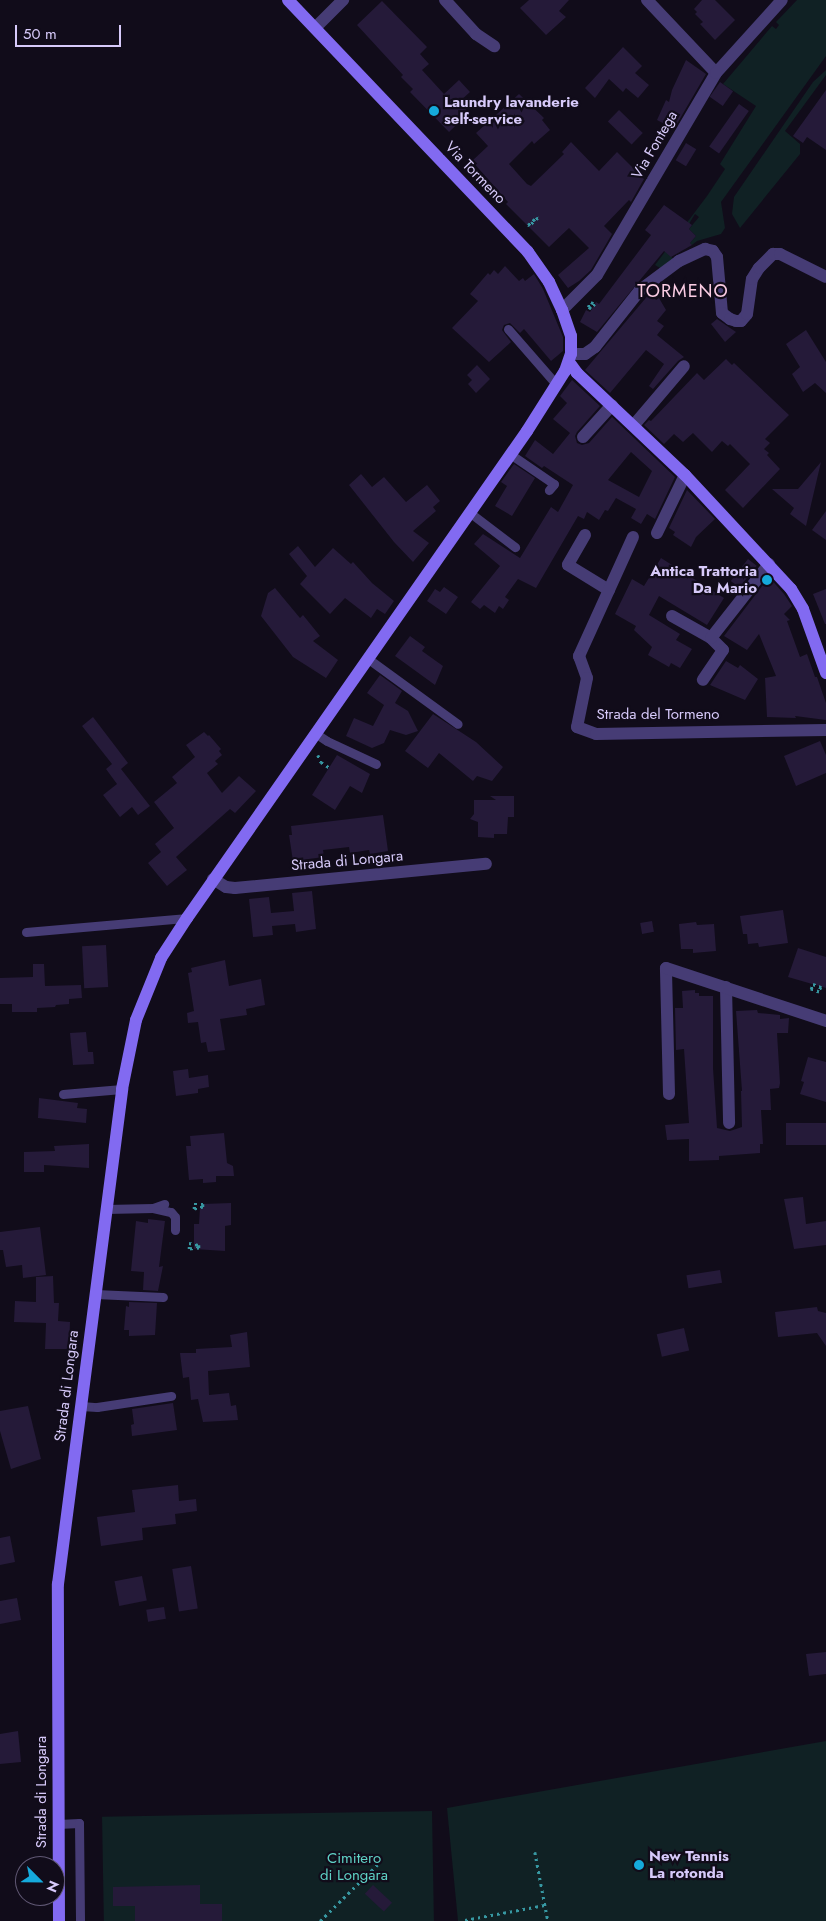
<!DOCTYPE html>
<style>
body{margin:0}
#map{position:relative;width:826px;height:1921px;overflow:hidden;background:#110c1a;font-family:Jost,sans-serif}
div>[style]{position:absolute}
.green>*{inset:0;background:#102124;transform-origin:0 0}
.building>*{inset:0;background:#251a39;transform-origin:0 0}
.path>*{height:2.5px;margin-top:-1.25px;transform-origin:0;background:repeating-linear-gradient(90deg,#3798a2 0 2.5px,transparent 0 6.5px)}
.lane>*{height:9px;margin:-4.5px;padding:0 4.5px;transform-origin:4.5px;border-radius:4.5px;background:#463c75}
.street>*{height:12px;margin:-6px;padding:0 6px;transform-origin:6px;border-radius:6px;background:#463c75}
.secondary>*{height:12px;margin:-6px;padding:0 6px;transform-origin:6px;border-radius:6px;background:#826af1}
.dots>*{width:14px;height:14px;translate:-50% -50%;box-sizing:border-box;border:2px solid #110c1a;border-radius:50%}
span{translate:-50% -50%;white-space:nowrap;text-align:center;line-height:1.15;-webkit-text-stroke:4.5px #110c1a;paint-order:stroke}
.poi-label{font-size:15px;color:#d7cafa;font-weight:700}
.left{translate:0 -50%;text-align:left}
.right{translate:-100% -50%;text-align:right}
.street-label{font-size:15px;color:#d7cafa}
.park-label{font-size:15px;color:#5fd2c6}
.quarter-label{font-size:18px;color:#facce3;letter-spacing:1px}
.north{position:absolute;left:15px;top:1856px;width:50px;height:50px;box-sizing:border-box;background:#110c1a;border:1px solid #605874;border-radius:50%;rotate:113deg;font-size:14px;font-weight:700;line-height:20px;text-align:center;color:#d7cafa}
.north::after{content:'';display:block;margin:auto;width:18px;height:22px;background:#15aadc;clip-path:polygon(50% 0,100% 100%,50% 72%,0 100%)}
.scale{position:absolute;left:15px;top:25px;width:106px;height:22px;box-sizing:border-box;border:2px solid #d7cafa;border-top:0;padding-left:6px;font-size:15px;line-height:18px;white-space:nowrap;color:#d7cafa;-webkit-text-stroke:4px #110c1a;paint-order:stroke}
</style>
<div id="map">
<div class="green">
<i style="clip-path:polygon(797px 0,826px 0,826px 56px,721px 202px,725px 228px,721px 234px,697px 241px,692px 245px,690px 243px,696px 236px,689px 229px,699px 217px,695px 214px,670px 255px,674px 260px,660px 268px,655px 265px,707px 196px,725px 169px,720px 164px,756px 106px,723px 84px,772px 26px,776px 29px,779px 25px,776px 22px)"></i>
<i style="clip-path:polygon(826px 70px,826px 75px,785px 131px,800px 144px,800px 154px,740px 228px,732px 214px,734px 197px,813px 82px)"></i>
<i style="clip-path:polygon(826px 1741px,826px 1921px,458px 1921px,447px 1808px)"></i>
<i style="left:432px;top:1811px;width:110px;height:330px;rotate:89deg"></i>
</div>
<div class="building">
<i style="clip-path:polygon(529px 0,569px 0,559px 11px,566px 17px,546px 35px,520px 8px)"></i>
<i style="clip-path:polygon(702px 0,715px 0,735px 20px,715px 40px,700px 24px,703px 22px,695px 14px,697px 12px,694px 9px)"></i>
<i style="clip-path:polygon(382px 1px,427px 47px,420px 54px,429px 64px,422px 70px,444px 94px,459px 80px,470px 92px,459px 102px,469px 113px,449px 132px,410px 92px,413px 89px,401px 77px,403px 75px,357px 25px)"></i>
<i style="clip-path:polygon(623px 47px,642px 66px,635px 73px,649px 85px,638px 98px,626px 88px,623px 92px,609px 79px,595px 98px,585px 88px)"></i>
<i style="clip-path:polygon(686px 60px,706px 74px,674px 129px,657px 120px,666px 100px,669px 102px,672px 90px)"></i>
<i style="left:720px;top:82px;width:16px;height:18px;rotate:35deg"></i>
<i style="clip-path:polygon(826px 90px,826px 150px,807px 137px,803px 143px,793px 136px)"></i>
<i style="clip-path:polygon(519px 94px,544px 118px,542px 120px,550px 130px,534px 144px,532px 141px,509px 164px,527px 184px,531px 186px,564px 154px,562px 152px,571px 142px,599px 171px,617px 152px,644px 179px,631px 202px,629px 200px,604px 226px,612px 234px,591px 270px,579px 281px,568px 288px,558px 275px,589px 248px,569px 228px,549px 247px,506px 204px,508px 202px,472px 161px,488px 146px,476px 133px)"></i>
<i style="left:739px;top:104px;width:12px;height:52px;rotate:35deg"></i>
<i style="left:619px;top:110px;width:33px;height:16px;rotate:44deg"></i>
<i style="left:686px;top:143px;width:12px;height:20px;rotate:31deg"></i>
<i style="clip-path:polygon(664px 205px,692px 225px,689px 229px,696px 236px,690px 243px,692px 245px,671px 257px,664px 251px,597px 332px,580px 322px,586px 310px,590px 312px,596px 302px,599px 304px,651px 235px,645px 230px)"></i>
<i style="clip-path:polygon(505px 266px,519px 281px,523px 278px,525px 281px,534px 274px,543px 289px,563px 337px,563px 351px,551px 361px,524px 329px,520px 333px,510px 323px,504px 325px,502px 330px,511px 342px,489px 362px,452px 328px,478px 301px,470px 294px,488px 273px,490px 275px,494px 270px,498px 274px)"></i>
<i style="clip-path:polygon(650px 293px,656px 300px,659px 298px,666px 310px,657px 321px,664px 326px,657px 335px,684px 357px,678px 361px,653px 389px,649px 386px,664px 364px,646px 350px,610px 393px,585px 370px)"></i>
<i style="clip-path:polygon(717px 319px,736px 332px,725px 342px,711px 324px)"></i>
<i style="clip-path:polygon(806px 330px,826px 362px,826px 393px,815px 383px,803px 392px,792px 374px,800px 367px,786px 344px)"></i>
<i style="clip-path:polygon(726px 359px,732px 365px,734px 363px,789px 415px,765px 439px,770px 443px,764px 449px,769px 453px,767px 455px,780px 469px,743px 508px,725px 490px,750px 464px,730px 444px,728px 446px,722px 441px,712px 452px,693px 433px,683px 442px,674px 434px,664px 444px,644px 425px,649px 420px,651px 421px,697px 373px,704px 380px)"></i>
<i style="clip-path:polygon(477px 365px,490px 379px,476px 393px,468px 384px,472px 380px,467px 375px)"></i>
<i style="clip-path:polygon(evenodd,572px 380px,600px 406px,577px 432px,575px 436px,577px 443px,582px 445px,589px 443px,612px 417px,675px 477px,655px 519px,647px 514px,641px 524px,631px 518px,636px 509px,616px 498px,608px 511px,605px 510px,599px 520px,587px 512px,584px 519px,578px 516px,536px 588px,518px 579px,505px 597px,509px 600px,503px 609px,499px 606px,495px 613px,484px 605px,480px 609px,471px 602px,500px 566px,474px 544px,483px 534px,520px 558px,551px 507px,558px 512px,573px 485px,544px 466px,542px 468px,525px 456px,535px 440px,553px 454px,570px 433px,553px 419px,567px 403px,560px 396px,572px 380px,631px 452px,652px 471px,639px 497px,608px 480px,631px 452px)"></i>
<i style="clip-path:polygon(821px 462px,806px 526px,790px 514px,794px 508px,772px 489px,798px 489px)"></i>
<i style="clip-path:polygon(514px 464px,535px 478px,512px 516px,495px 506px,507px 486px,501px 482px)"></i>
<i style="clip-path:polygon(361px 474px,372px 487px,384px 477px,406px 502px,427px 485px,440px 501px,433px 507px,436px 511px,413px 531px,429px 543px,413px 562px,394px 542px,349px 485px)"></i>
<i style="clip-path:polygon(687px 490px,715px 519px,696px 537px,691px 547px,673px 535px,675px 532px,669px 528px)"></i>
<i style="clip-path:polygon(826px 511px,826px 540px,812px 530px)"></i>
<i style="clip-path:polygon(298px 546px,315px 567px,333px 548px,351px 564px,353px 562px,372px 583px,394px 601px,385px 614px,377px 609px,371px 618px,345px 598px,330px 614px,300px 584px,307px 576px,289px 554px)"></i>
<i style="clip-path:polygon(661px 558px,724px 598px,707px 625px,659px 596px,649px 615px,680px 634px,676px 640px,692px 649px,680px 668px,671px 663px,669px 667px,648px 655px,652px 647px,634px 630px,636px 626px,615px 614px,632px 579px,644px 586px)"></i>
<i style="left:748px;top:559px;width:11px;height:28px;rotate:38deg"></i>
<i style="clip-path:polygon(769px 577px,784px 594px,792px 606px,784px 614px,790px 620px,787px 621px,800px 657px,807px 654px,815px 677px,817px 677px,826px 703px,826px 720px,795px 716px,796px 718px,767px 717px,765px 678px,776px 676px,759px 634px,747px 650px,724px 636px)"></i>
<i style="clip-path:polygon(444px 587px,458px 597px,446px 614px,427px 601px,435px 589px,440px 592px)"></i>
<i style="clip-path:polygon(275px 588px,300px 618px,303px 615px,320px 636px,313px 641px,338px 660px,326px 678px,293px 657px,261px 616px,268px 593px)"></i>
<i style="clip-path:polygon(826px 589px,826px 624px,825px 624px,813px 594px)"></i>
<i style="clip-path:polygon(410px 636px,425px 647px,422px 651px,443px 666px,435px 685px,395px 656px)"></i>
<i style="clip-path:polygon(726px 661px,738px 668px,740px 665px,758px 679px,745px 700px,710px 685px)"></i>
<i style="clip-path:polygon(380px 675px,402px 691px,395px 703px,408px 711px,418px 731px,406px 735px,390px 730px,384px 743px,372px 748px,346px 736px,354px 718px,373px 726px,384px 705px,367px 693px)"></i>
<i style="clip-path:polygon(433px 714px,476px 742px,503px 767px,492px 781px,477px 776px,473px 781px,439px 753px,428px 768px,405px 751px)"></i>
<i style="clip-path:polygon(93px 717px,128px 763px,121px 769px,150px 806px,138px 815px,132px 807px,120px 817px,103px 795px,117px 784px,106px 769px,112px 764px,82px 726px)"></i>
<i style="clip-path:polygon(204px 732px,208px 736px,209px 735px,221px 749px,219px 751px,222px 755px,215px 761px,218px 764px,207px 773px,222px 793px,239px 776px,256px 791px,235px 813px,230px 809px,176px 857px,187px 870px,167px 886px,148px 863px,161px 852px,155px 844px,174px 828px,154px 802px,177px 783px,172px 777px,195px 757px,186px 745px)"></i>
<i style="clip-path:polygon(820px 741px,826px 755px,826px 773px,796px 786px,784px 756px)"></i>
<i style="clip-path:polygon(337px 755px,370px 774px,362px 793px,350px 786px,335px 810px,312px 795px)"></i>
<i style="clip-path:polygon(490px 796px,514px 796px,514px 817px,508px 817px,507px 834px,494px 834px,494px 838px,478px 837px,478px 822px,470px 819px,474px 814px,474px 800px,496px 800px)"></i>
<i style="clip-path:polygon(383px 815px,388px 851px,370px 854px,369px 850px,350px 853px,349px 847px,323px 850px,324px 857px,293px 861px,289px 835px,292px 835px,291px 826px)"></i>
<i style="clip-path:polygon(312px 891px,316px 929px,296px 932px,295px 924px,272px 926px,273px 935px,253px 937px,249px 899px,269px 897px,271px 913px,294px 911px,292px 893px)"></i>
<i style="clip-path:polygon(783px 910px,788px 943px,759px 947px,758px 943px,748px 944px,747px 934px,743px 934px,740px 916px)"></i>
<i style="left:652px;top:921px;width:11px;height:12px;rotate:80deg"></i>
<i style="clip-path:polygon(696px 922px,697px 925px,714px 924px,716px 951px,693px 953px,693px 949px,681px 949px,679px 924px)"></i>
<i style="left:106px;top:945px;width:42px;height:24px;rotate:87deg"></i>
<i style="clip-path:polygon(798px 948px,826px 957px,826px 988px,788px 977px)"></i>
<i style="clip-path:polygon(225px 960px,229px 986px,261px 979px,265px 1005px,246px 1009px,247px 1015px,220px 1019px,225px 1050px,208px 1052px,206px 1042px,201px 1043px,198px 1022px,188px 1023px,187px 1013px,194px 1011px,188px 973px,192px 972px,191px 968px)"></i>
<i style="clip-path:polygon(33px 964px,44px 964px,45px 986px,81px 985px,82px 998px,69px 999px,69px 1004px,56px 1005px,55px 1007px,37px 1008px,37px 1012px,12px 1012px,12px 1004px,0 1004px,0 978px,33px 977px)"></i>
<i style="clip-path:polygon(695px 990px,695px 993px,699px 993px,699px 996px,713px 996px,713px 1068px,717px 1128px,730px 1131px,742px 1127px,741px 1091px,742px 1091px,736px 1011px,757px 1010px,758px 1013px,780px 1015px,780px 1019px,789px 1018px,788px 1033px,777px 1033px,780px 1083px,779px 1088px,770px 1089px,771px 1110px,761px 1110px,763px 1144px,760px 1144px,760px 1153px,719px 1156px,719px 1160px,689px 1161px,689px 1139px,667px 1140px,665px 1125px,689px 1123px,684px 1049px,676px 1050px,675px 1008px,683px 1008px,682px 991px)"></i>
<i style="clip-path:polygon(86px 1032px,88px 1052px,93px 1052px,94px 1064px,73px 1065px,70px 1033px)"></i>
<i style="clip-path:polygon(808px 1057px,826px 1062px,826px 1102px,800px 1094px,804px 1082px,801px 1081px)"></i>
<i style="clip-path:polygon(188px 1069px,189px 1078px,208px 1075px,209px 1087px,198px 1089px,198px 1093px,176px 1096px,173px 1071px)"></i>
<i style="clip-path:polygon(39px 1098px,78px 1103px,77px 1108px,87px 1109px,86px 1123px,38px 1118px)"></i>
<i style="left:826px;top:1123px;width:22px;height:40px;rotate:90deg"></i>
<i style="clip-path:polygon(224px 1133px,227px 1163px,233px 1166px,234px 1176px,216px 1176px,216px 1182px,203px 1183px,203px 1179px,189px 1180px,186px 1146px,191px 1146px,190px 1136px)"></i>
<i style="clip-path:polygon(89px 1144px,89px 1168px,44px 1165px,44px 1172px,24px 1172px,24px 1152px,55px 1151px,54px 1146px)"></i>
<i style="clip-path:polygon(803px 1197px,806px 1224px,826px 1221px,826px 1245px,794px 1249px,784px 1199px)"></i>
<i style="clip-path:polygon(231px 1203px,231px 1225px,225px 1226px,225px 1251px,194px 1249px,194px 1224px,199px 1224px,200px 1207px,203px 1207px,203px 1204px)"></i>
<i style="clip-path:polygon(148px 1219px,165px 1221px,159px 1267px,163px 1266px,158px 1291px,143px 1290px,144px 1272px,131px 1271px,136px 1221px,148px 1223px)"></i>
<i style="clip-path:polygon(40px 1227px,46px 1275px,23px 1278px,22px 1265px,6px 1267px,3px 1250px,0 1250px,0 1232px)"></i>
<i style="left:720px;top:1270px;width:13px;height:34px;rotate:81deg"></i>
<i style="clip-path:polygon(53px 1276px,54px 1303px,59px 1303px,58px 1321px,70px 1322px,69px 1349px,45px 1349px,46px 1323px,14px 1322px,15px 1301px,36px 1302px,36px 1277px)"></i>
<i style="clip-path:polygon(129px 1302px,157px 1303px,155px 1335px,129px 1336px,129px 1330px,124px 1330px,126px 1306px,129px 1307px)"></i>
<i style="clip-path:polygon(817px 1307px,818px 1311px,826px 1313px,826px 1346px,817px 1333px,778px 1337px,775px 1312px)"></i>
<i style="left:684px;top:1328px;width:23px;height:28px;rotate:77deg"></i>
<i style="clip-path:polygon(247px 1332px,250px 1367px,208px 1371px,209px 1395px,229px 1393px,231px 1406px,236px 1405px,238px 1420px,203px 1422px,198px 1399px,191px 1400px,189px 1377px,183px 1378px,180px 1353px,196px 1353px,196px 1349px,232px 1347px,230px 1335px)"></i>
<i style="clip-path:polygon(173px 1403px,177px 1430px,132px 1436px,131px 1425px,134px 1424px,132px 1409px)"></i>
<i style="clip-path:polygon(28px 1406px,41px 1459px,11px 1469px,0 1431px,0 1411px)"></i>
<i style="clip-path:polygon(178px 1485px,179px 1501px,196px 1499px,197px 1511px,175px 1514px,176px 1524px,142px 1528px,143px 1540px,101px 1546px,97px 1517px,135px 1512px,132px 1490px)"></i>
<i style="clip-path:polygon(10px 1536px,15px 1562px,0 1565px,0 1538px)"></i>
<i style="left:191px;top:1566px;width:43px;height:19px;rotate:81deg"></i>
<i style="left:142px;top:1576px;width:25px;height:28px;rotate:79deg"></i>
<i style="clip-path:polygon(17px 1598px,21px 1620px,0 1624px,0 1601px)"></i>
<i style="left:164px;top:1607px;width:12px;height:18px;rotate:81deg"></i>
<i style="clip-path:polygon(826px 1652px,826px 1674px,809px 1676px,806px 1654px)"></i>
<i style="clip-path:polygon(18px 1731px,21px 1762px,0 1764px,0 1734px)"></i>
<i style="clip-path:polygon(200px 1885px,200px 1904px,222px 1904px,222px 1921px,135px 1921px,135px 1906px,113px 1906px,113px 1887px)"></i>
<i style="left:373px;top:1885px;width:26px;height:12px;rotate:43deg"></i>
</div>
<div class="path">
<i style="left:537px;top:217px;width:1px;rotate:45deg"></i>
<i style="left:538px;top:218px;width:12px;rotate:138deg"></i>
<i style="left:529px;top:226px;width:1px;rotate:-135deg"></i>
<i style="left:528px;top:225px;width:12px;rotate:-42deg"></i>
<i style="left:591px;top:302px;width:4px;rotate:27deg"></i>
<i style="left:595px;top:304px;width:6px;rotate:129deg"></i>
<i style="left:591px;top:309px;width:4px;rotate:-146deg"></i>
<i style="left:588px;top:307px;width:6px;rotate:-59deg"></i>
<i style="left:318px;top:755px;width:8px;rotate:67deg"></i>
<i style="left:321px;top:762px;width:11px;rotate:34deg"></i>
<i style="left:813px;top:984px;width:9px;rotate:21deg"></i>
<i style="left:821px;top:987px;width:5px;rotate:112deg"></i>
<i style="left:819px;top:992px;width:9px;rotate:-159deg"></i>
<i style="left:811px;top:989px;width:5px;rotate:-68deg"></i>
<i style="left:194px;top:1204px;width:9px"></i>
<i style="left:203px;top:1204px;width:3px;rotate:90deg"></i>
<i style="left:203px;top:1207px;width:9px;rotate:167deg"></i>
<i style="left:194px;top:1209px;width:5px;rotate:-90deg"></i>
<i style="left:189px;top:1243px;width:10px;rotate:11deg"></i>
<i style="left:199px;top:1245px;width:3px;rotate:90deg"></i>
<i style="left:199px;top:1248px;width:10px;rotate:174deg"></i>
<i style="left:189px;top:1249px;width:6px;rotate:-90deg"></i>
<i style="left:535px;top:1852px;width:70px;rotate:79.3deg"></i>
<i style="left:465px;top:1920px;width:81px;rotate:-10.6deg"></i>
<i style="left:320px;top:1921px;width:81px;rotate:-44.5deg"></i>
</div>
<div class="lane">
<i style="left:508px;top:329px;width:73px;rotate:48.9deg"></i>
<i style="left:510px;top:454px;width:53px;rotate:34.3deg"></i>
<i style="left:554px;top:484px;width:8px;rotate:130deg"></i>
<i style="left:469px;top:512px;width:58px;rotate:37.3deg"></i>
<i style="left:367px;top:658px;width:112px;rotate:36deg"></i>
<i style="left:315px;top:733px;width:14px;rotate:34deg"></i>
<i style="left:327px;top:741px;width:54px;rotate:25.1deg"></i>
<i style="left:26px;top:932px;width:162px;rotate:-5deg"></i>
<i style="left:63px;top:1094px;width:59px;rotate:-4.8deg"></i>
<i style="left:153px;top:1208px;width:18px;rotate:13deg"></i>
<i style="left:171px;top:1212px;width:6px;rotate:51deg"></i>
<i style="left:175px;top:1217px;width:13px;rotate:90deg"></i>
<i style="left:106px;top:1209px;width:47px;rotate:-1.2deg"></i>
<i style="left:153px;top:1208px;width:12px;rotate:-20deg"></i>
<i style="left:95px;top:1294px;width:68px;rotate:2.5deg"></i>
<i style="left:81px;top:1406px;width:16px;rotate:4deg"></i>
<i style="left:97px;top:1407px;width:75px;rotate:-8.5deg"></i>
<i style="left:58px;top:1824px;width:21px;rotate:-3deg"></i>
<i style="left:79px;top:1823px;width:98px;rotate:89.4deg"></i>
</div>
<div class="street">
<i style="left:445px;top:0;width:46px;rotate:47.6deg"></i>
<i style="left:476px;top:34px;width:22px;rotate:34deg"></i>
<i style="left:647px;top:0;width:100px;rotate:46.6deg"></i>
<i style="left:315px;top:28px;width:40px;rotate:-45deg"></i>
<i style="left:562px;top:310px;width:49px;rotate:-45deg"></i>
<i style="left:597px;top:275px;width:234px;rotate:-59.5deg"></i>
<i style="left:716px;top:73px;width:98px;rotate:-47.9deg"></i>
<i style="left:571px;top:354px;width:14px"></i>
<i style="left:585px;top:354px;width:12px;rotate:-35deg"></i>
<i style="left:595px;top:347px;width:73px;rotate:-51.7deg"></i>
<i style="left:640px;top:290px;width:49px;rotate:-36.6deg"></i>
<i style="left:679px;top:261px;width:29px;rotate:-25deg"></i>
<i style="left:705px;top:249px;width:8px;rotate:14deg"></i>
<i style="left:713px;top:251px;width:7px;rotate:56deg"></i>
<i style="left:717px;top:257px;width:56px;rotate:84.9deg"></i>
<i style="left:722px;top:313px;width:10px;rotate:37deg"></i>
<i style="left:730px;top:319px;width:6px;rotate:18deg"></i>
<i style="left:736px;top:321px;width:5px"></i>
<i style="left:741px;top:321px;width:9px;rotate:-49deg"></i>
<i style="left:747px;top:314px;width:35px;rotate:-82deg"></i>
<i style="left:752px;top:279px;width:13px;rotate:-58deg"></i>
<i style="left:759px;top:268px;width:20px;rotate:-45deg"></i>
<i style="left:773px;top:254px;width:7px"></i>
<i style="left:780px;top:254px;width:51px;rotate:26.6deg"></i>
<i style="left:634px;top:425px;width:77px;rotate:-49.7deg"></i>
<i style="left:583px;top:437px;width:43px;rotate:-47.8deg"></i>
<i style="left:657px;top:533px;width:64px;rotate:-64.2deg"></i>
<i style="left:585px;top:535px;width:34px;rotate:120deg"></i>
<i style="left:568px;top:565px;width:48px;rotate:31.4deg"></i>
<i style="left:633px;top:537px;width:131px;rotate:114.4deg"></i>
<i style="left:579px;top:656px;width:23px;rotate:70deg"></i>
<i style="left:587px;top:678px;width:50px;rotate:101.5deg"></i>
<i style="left:577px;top:727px;width:20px;rotate:20deg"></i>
<i style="left:596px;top:734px;width:230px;rotate:-1deg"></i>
<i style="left:672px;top:616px;width:45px;rotate:29.4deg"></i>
<i style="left:711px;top:638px;width:17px;rotate:45deg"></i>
<i style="left:723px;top:650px;width:36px;rotate:124deg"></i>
<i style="left:711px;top:638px;width:94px;rotate:-51.9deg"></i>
<i style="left:213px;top:879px;width:15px;rotate:32deg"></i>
<i style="left:226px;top:887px;width:9px;rotate:6deg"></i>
<i style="left:235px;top:888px;width:252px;rotate:-5.5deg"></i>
<i style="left:726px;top:987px;width:136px;rotate:88.7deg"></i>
<i style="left:669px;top:1094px;width:126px;rotate:-91.4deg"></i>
<i style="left:666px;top:968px;width:169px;rotate:18.3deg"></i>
</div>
<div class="secondary">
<i style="left:569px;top:362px;width:14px;rotate:54deg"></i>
<i style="left:577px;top:373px;width:149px;rotate:43.4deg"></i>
<i style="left:685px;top:475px;width:156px;rotate:47.1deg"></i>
<i style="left:791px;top:589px;width:23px;rotate:59deg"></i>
<i style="left:803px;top:609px;width:68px;rotate:70.2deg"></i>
<i style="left:59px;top:1921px;width:337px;rotate:-90.2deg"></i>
<i style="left:58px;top:1584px;width:499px;rotate:-82.6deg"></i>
<i style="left:122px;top:1089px;width:70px;rotate:-78.5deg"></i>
<i style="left:136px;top:1020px;width:67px;rotate:-68deg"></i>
<i style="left:161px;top:958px;width:48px;rotate:-57deg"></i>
<i style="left:187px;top:918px;width:594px;rotate:-55.08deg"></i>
<i style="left:527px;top:431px;width:71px;rotate:-57.7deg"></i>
<i style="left:565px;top:371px;width:18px;rotate:-71deg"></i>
<i style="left:571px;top:354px;width:18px;rotate:-90deg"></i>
<i style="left:571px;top:336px;width:28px;rotate:-109deg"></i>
<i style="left:562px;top:310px;width:31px;rotate:-115deg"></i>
<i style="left:549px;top:282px;width:37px;rotate:-125deg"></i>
<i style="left:528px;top:252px;width:348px;rotate:-133.6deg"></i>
</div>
<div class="dots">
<i style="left:434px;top:111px;background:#15aadc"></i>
<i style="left:767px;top:580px;background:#15aadc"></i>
<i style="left:639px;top:1865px;background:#15aadc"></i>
</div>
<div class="poi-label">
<span class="left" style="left:444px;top:111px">Laundry lavanderie<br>self-service</span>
<span class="right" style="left:757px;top:580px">Antica Trattoria<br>Da Mario</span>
<span class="left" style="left:649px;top:1865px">New Tennis<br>La rotonda</span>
</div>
<div class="street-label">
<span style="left:655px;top:145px;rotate:-60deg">Via Fontega</span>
<span style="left:475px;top:173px;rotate:46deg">Via Tormeno</span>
<span style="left:658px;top:715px">Strada del Tormeno</span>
<span style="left:347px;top:861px;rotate:-5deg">Strada di Longara</span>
<span style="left:67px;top:1386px;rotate:-83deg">Strada di Longara</span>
<span style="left:42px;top:1792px;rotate:-90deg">Strada di Longara</span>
</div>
<div class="park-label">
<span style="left:354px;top:1867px">Cimitero<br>di Longara</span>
</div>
<div class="quarter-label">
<span style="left:683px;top:291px">TORMENO</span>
</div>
<div class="north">N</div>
<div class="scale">50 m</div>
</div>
